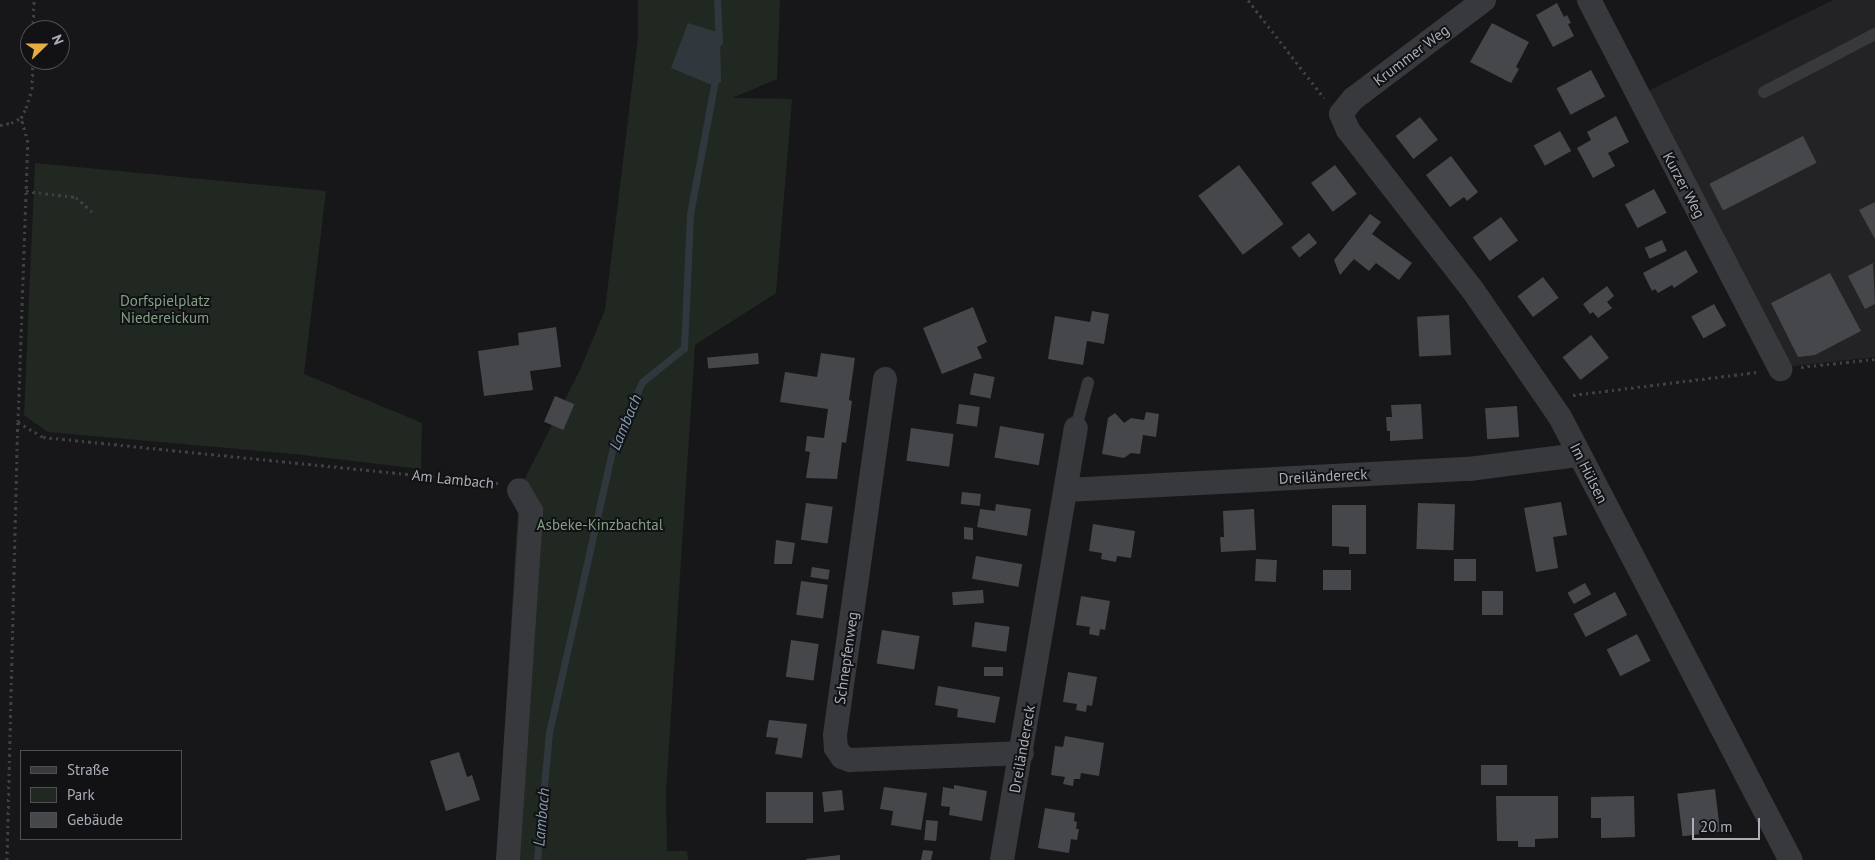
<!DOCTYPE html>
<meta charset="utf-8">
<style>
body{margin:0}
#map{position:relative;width:1875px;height:860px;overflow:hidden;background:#171719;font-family:"PT Sans",sans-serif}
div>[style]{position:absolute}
.built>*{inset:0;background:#232326}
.green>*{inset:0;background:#212822}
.water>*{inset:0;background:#30383e}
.stream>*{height:7px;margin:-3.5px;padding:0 3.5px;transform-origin:3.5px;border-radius:3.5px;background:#30383e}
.building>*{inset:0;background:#46474b;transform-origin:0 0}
.path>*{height:3px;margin-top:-1.5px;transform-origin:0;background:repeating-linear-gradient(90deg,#3e4044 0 2.5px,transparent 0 6.5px)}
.lane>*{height:12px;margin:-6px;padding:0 6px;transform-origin:6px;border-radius:6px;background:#38393d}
.street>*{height:24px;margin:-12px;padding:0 12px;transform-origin:12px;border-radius:12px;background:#38393d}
span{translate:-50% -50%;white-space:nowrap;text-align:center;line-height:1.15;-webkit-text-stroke:4px #121214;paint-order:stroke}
.street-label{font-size:15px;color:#aaaeb8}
.park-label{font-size:15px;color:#82a184}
.water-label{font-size:16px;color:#839bb0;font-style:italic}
.legend{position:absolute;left:20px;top:750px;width:162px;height:90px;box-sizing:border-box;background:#121214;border:1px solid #4f5056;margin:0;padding:6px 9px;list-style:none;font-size:15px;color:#aaaeb8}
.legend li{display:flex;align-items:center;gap:10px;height:25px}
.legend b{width:25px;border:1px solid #4f5056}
.north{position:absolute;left:20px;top:20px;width:50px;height:50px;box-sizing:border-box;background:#121214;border:1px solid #4f5056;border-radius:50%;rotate:68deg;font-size:14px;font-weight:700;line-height:20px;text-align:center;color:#aaaeb8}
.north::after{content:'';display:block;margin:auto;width:18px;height:22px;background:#e6ae41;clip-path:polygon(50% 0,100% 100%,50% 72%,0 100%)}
.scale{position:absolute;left:1692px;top:818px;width:68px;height:22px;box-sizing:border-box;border:2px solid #aaaeb8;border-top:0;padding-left:6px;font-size:15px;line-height:18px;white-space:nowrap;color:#aaaeb8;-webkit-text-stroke:4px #121214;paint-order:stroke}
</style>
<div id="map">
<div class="built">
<i style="clip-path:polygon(1833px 0,1875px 0,1875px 357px,1786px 367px,1644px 93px)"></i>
</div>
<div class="green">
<i style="clip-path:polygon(638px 0,780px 0,777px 79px,732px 98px,792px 99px,776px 293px,695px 345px,666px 792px,667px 851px,687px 851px,688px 860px,497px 860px,519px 490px,580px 370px,605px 310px,638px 37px)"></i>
<i style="clip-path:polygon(35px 163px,326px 191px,304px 374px,422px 423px,421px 469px,294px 454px,48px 432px,24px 415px)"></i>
</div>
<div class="water">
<i style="clip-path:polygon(688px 23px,720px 33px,721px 82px,712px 85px,671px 68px)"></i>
</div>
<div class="stream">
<i style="left:717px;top:0;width:42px;rotate:87.3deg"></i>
<i style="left:537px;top:860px;width:128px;rotate:-84.6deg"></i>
<i style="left:549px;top:733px;width:297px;rotate:-77.4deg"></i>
<i style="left:614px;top:443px;width:67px;rotate:-65.3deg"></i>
<i style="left:642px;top:382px;width:54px;rotate:-39deg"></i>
<i style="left:684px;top:348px;width:134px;rotate:-87.4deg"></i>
<i style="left:690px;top:214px;width:141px;rotate:-79.4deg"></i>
</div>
<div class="building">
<i style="clip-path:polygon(1557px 3px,1564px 17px,1567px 15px,1571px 23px,1568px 24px,1574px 36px,1553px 47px,1536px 15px)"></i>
<i style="clip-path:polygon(1492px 23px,1529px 42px,1516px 67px,1519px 69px,1511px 83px,1470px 62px)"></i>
<i style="left:1591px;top:70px;width:30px;height:39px;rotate:62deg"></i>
<i style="clip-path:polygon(1616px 116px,1629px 142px,1608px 153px,1615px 166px,1593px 178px,1577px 148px,1591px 140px,1587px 132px)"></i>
<i style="left:1420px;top:117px;width:29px;height:31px;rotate:52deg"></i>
<i style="left:1560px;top:131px;width:23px;height:30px;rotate:61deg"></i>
<i style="left:1803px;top:136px;width:30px;height:105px;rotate:63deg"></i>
<i style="clip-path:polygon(1451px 156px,1478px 192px,1467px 201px,1464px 197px,1450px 207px,1426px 175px)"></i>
<i style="left:1239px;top:165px;width:74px;height:51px;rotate:53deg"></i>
<i style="left:1335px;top:165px;width:36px;height:30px;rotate:53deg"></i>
<i style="left:1654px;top:189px;width:27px;height:33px;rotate:62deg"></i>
<i style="clip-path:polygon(1875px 202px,1875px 239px,1859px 210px)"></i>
<i style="clip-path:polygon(1370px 214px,1381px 222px,1372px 234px,1412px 263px,1399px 280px,1376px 263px,1369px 271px,1354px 259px,1340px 275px,1334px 260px)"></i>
<i style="left:1501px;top:217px;width:29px;height:35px;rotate:54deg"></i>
<i style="left:1309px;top:233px;width:13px;height:23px;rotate:51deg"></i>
<i style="left:1662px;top:240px;width:12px;height:19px;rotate:66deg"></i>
<i style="clip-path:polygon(1686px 250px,1698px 272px,1674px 288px,1672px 285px,1658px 293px,1655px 289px,1652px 291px,1643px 273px)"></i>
<i style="clip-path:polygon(1873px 263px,1875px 304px,1865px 309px,1848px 276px)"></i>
<i style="clip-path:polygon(1830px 273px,1861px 331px,1815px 355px,1798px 357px,1771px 303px)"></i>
<i style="left:1543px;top:277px;width:26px;height:32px;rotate:53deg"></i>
<i style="clip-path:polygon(1607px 286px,1614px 296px,1607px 302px,1612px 308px,1598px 318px,1593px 312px,1590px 314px,1583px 304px)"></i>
<i style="left:1714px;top:304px;width:25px;height:26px;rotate:61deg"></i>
<i style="clip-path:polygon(973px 307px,987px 342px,977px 347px,982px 358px,942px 374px,923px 328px)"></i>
<i style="clip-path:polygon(1092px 311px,1109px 314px,1104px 344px,1087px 341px,1083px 365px,1048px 359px,1055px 316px,1090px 322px)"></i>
<i style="left:1449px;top:315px;width:40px;height:32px;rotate:87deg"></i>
<i style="clip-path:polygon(556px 327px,561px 367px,530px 371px,533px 390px,484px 396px,478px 351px,519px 345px,518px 333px)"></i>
<i style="left:1591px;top:335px;width:29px;height:36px;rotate:52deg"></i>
<i style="left:758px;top:353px;width:11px;height:51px;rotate:85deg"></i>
<i style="clip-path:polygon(821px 353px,855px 358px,849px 400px,852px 401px,849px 423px,846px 443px,842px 442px,837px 479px,806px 478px,810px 452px,805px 451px,807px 436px,824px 438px,828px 409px,780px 402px,785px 372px,817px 377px)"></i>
<i style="left:974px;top:373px;width:21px;height:22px;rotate:11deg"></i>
<i style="left:555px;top:396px;width:21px;height:28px;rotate:23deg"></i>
<i style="left:959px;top:404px;width:21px;height:20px;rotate:8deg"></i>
<i style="clip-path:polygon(1421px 404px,1423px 439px,1390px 441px,1390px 431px,1387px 431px,1386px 417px,1392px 417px,1391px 405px)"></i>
<i style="left:1517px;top:406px;width:31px;height:32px;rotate:86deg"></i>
<i style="clip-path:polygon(1146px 412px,1159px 414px,1156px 437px,1143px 435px,1140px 454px,1131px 453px,1124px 458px,1102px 454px,1108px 418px,1115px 413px,1124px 423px,1131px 418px,1144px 420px)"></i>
<i style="left:1000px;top:426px;width:45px;height:32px;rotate:10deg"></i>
<i style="left:911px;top:428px;width:43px;height:33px;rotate:8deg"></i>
<i style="left:962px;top:492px;width:19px;height:12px;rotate:6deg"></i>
<i style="clip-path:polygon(1561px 502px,1567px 535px,1553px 537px,1558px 568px,1536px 572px,1524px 508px)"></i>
<i style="left:806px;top:503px;width:27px;height:37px;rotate:8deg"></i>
<i style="left:1418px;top:503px;width:37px;height:46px;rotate:2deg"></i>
<i style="clip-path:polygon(996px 504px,1031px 509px,1027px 536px,977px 527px,980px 509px,995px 511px)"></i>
<i style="clip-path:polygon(1332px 505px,1366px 505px,1366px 554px,1349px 554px,1349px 547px,1332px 546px)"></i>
<i style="clip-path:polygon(1254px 509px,1256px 550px,1221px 552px,1220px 537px,1224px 537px,1223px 511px)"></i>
<i style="clip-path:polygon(1093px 524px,1135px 531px,1131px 558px,1117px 556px,1116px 562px,1101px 559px,1102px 553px,1089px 551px)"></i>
<i style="clip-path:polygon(964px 527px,973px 528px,973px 540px,964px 539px)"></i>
<i style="clip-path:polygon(776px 540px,795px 543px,792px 564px,774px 564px)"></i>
<i style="left:976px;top:556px;width:47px;height:23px;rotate:10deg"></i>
<i style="left:1256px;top:559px;width:21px;height:22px;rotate:3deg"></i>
<i style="left:1454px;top:559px;width:22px;height:22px"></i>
<i style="left:812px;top:567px;width:18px;height:10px;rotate:9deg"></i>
<i style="left:1323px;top:570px;width:28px;height:20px"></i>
<i style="left:801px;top:581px;width:27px;height:34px;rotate:8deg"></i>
<i style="left:1585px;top:583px;width:13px;height:20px;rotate:61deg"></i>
<i style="left:983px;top:590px;width:13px;height:31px;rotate:86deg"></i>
<i style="left:1482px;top:591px;width:21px;height:24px"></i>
<i style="left:1615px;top:592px;width:26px;height:47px;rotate:62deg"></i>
<i style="clip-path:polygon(1081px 596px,1110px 601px,1105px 630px,1100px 629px,1099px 636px,1089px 634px,1090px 627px,1076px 625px)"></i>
<i style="left:975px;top:622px;width:35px;height:25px;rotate:8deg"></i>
<i style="left:882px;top:630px;width:38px;height:34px;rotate:9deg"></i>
<i style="left:1637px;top:634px;width:30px;height:34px;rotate:63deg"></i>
<i style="left:791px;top:640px;width:28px;height:37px;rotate:8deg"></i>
<i style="left:1003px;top:667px;width:9px;height:19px;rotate:90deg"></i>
<i style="clip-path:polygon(1068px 672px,1097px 677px,1092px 706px,1087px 705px,1086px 712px,1076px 710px,1077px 704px,1063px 702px)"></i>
<i style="clip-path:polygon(938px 686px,1000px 697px,995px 723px,957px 717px,958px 709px,935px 705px)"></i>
<i style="clip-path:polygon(769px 720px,807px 724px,802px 758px,775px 754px,778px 738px,766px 737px)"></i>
<i style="clip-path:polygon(1065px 736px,1104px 743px,1099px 776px,1081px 773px,1080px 779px,1074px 779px,1073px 786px,1063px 784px,1065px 777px,1051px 775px,1055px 746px,1063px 747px)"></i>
<i style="clip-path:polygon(459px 752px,467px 777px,472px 775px,480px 800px,446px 811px,430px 761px)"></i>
<i style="left:1481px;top:765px;width:26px;height:20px"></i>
<i style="clip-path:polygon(954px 785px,987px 791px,982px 821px,949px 815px,950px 807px,941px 806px,943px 787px,954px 789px)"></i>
<i style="clip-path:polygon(884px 787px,927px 793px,921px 830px,891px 825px,893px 811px,880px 809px)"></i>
<i style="left:1715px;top:789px;width:43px;height:38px;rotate:83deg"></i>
<i style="left:842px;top:790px;width:20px;height:20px;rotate:84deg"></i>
<i style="left:766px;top:792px;width:47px;height:31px"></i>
<i style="clip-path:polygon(1496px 796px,1558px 796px,1558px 838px,1535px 839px,1535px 847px,1518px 847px,1518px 841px,1497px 841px)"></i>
<i style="clip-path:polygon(1634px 796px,1635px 837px,1601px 838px,1601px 818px,1591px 818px,1591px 797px)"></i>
<i style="clip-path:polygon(1045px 808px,1075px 813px,1074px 821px,1077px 822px,1076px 829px,1079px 829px,1077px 840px,1071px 839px,1069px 853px,1038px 848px)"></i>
<i style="left:926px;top:820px;width:12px;height:20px;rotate:5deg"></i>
<i style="clip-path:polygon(923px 850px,933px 851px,931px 860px,921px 860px)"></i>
<i style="clip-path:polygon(840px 855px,840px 860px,806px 860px,806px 859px)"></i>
</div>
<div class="path">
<i style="left:1248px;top:0;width:124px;rotate:52.2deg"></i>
<i style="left:33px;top:30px;width:30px;rotate:-88deg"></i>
<i style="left:0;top:125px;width:11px;rotate:-10deg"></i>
<i style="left:11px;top:123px;width:11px;rotate:-27deg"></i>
<i style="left:21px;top:118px;width:11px;rotate:-63deg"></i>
<i style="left:26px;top:108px;width:20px;rotate:-72deg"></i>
<i style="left:32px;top:89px;width:29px;rotate:-88deg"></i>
<i style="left:26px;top:191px;width:50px;rotate:6.8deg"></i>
<i style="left:76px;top:197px;width:22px;rotate:43deg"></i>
<i style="left:1801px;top:367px;width:74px;rotate:-6.2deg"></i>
<i style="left:1573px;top:395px;width:186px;rotate:-7.1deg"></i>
<i style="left:18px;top:422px;width:29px;rotate:31deg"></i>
<i style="left:43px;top:437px;width:458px;rotate:5.8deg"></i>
<i style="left:7px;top:860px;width:438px;rotate:-88.6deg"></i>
<i style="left:18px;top:422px;width:280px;rotate:-88deg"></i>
<i style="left:28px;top:142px;width:25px;rotate:-106deg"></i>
</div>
<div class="lane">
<i style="left:1764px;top:92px;width:125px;rotate:-27.6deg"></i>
<i style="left:1076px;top:428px;width:47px;rotate:-75.1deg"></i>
</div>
<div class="street">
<i style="left:1484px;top:0;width:164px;rotate:142.9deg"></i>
<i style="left:1353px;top:99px;width:19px;rotate:129deg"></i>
<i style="left:1341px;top:114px;width:17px;rotate:66deg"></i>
<i style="left:1348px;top:130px;width:202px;rotate:52.1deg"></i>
<i style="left:1472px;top:289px;width:155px;rotate:55.5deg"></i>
<i style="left:1560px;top:417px;width:500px;rotate:62.5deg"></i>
<i style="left:1589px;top:0;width:416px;rotate:62.6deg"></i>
<i style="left:885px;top:379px;width:359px;rotate:98deg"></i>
<i style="left:835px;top:735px;width:13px;rotate:86deg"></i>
<i style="left:836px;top:748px;width:11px;rotate:56deg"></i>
<i style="left:842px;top:757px;width:9px;rotate:21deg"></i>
<i style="left:850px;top:760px;width:172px;rotate:-2.3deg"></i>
<i style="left:1066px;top:490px;width:404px;rotate:-3deg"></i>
<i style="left:1469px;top:469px;width:111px;rotate:-7.3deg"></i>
<i style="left:508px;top:860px;width:350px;rotate:-86.2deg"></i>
<i style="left:531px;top:511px;width:24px;rotate:-120deg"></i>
<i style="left:1002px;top:860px;width:438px;rotate:-80.3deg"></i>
</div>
<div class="street-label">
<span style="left:1411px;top:55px;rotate:-37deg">Krummer Weg</span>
<span style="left:1684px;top:185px;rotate:62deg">Kurzer Weg</span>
<span style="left:1589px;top:473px;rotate:63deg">Im Hülsen</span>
<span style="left:1323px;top:476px;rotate:-3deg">Dreiländereck</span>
<span style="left:453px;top:479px;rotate:6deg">Am Lambach</span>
<span style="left:846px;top:658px;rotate:-82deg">Schnepfenweg</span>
<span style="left:1022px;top:749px;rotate:-80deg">Dreiländereck</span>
</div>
<div class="park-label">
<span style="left:165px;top:309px">Dorfspielplatz<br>Niedereickum</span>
<span style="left:600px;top:525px">Asbeke-Kinzbachtal</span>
</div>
<div class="water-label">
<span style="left:625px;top:422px;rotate:-67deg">Lambach</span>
<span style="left:541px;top:817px;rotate:-85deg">Lambach</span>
</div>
<ul class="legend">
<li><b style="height:6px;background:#38393d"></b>Straße</li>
<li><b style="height:14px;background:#212822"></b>Park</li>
<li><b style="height:14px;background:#46474b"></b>Gebäude</li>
</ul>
<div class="north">N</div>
<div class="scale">20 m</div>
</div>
